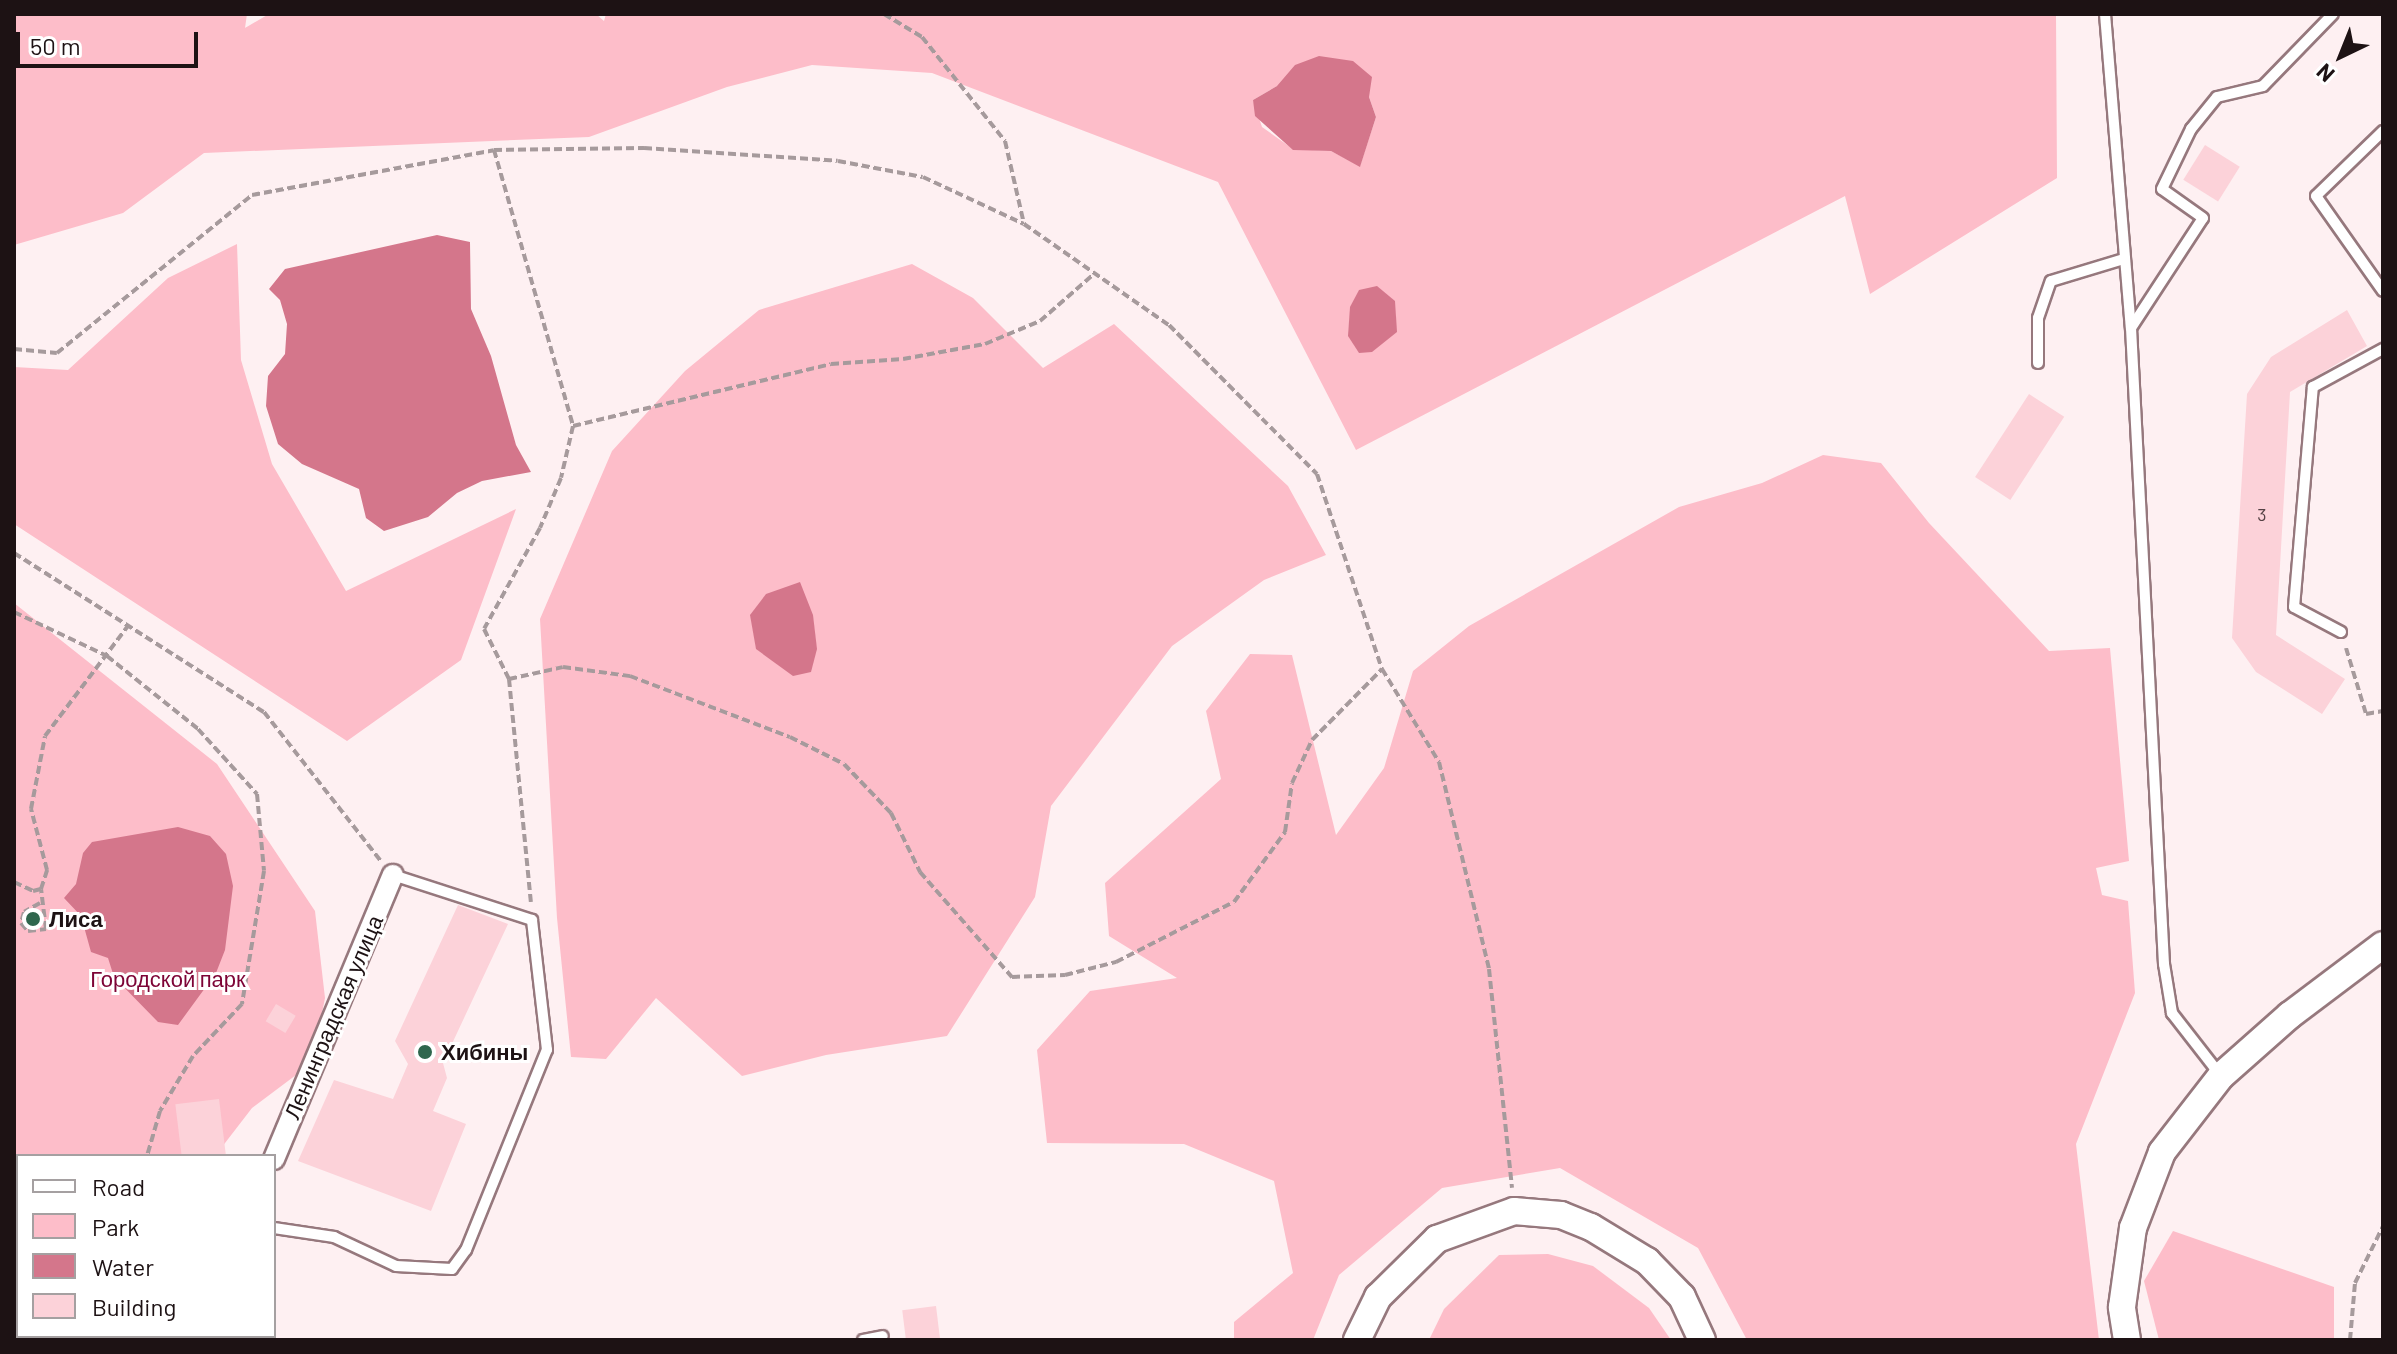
<!DOCTYPE html>
<meta charset="utf-8">
<style>
body{margin:0}
#map{position:relative;width:2397px;height:1354px;overflow:hidden;background:#fef0f2;font-family:Barlow,sans-serif}
div>[style]{position:absolute}
.green>*{inset:0;background:#fdbdc9}
.water>*{inset:0;background:#d4768b}
.building>*{inset:0;background:#fcd2d9;transform-origin:0 0}
.path>*{height:4px;margin-top:-2px;transform-origin:0;background:repeating-linear-gradient(90deg,#a69a9c 0 8px,transparent 0 12px)}
.roads{filter:drop-shadow(2px 0 #96787d) drop-shadow(-2px 0 #96787d) drop-shadow(0 2px #96787d) drop-shadow(0 -2px #96787d)}
.service>*{height:10px;margin:-5px;padding:0 5px;transform-origin:5px;border-radius:5px;background:#fff}
.minor>*{height:20px;margin:-10px;padding:0 10px;transform-origin:10px;border-radius:10px;background:#fff}
.tertiary>*{height:26px;margin:-13px;padding:0 13px;transform-origin:13px;border-radius:13px;background:#fff}
.dots>*{width:22px;height:22px;translate:-50% -50%;box-sizing:border-box;border:4px solid #fff;border-radius:50%}
span{translate:-50% -50%;white-space:nowrap;text-align:center;line-height:1.15;-webkit-text-stroke:6px #fff;paint-order:stroke}
.number-label{font-size:18px;color:#554245}
.number-label span{-webkit-text-stroke-width:0}
.poi-label{font-size:22px;color:#1d1214;font-weight:700}
.left{translate:0 -50%;text-align:left}
.park-label{font-size:22px;color:#7d0436}
.street-label{font-size:22px;color:#1d1214}
.frame{position:absolute;inset:0;border:16px solid #1d1214;pointer-events:none}
.legend{position:absolute;left:16px;top:1154px;width:260px;height:184px;box-sizing:border-box;background:#fff;border:2px solid #a5a0a1;margin:0;padding:10px 14px;list-style:none;font-size:24px;color:#1d1214}
.legend li{display:flex;align-items:center;gap:16px;height:40px}
.legend b{width:40px;border:2px solid #a5a0a1}
.north{position:absolute;left:2301px;top:16px;width:80px;height:80px;-webkit-text-stroke:6px #fff;paint-order:stroke;rotate:223deg;font-size:22px;font-weight:700;line-height:32px;text-align:center;color:#1d1214}
.north::after{content:'';display:block;margin:auto;width:28px;height:36px;background:#1d1214;clip-path:polygon(50% 0,100% 100%,50% 72%,0 100%)}
.scale{position:absolute;left:16px;top:32px;width:182px;height:36px;box-sizing:border-box;border:4px solid #1d1214;border-top:0;padding-left:10px;font-size:24px;line-height:28px;white-space:nowrap;color:#1d1214;-webkit-text-stroke:6px #fff;paint-order:stroke}
</style>
<div id="map">
<div class="green">
<i style="clip-path:polygon(evenodd,14px 14px,247px 14px,245px 28px,269px 14px,596px 14px,604px 21px,606px 14px,2056px 14px,2057px 178px,1870px 294px,1845px 196px,1356px 450px,1218px 182px,932px 73px,812px 65px,727px 87px,589px 137px,204px 153px,123px 213px,14px 245px,14px 14px,1277px 86px,1369px 97px,1376px 117px,1360px 166px,1331px 151px,1293px 149px,1262px 127px,1253px 100px,1277px 86px)"></i>
<i style="clip-path:polygon(237px 244px,241px 360px,272px 464px,346px 591px,516px 509px,461px 660px,347px 741px,14px 524px,14px 367px,68px 370px,168px 278px)"></i>
<i style="clip-path:polygon(912px 264px,973px 298px,1043px 368px,1114px 324px,1288px 486px,1326px 555px,1264px 580px,1172px 646px,1051px 806px,1035px 897px,947px 1036px,826px 1055px,742px 1076px,656px 998px,606px 1059px,571px 1057px,557px 918px,540px 619px,612px 451px,685px 371px,759px 310px)"></i>
<i style="clip-path:polygon(1823px 455px,1881px 463px,1929px 523px,2049px 651px,2110px 648px,2129px 861px,2096px 868px,2102px 895px,2128px 901px,2135px 993px,2076px 1144px,2099px 1340px,1747px 1340px,1698px 1248px,1560px 1168px,1442px 1188px,1339px 1275px,1313px 1340px,1234px 1340px,1234px 1322px,1293px 1273px,1274px 1181px,1184px 1144px,1047px 1143px,1037px 1050px,1090px 991px,1177px 978px,1109px 936px,1105px 883px,1221px 779px,1206px 711px,1250px 654px,1292px 655px,1336px 835px,1384px 768px,1413px 671px,1469px 626px,1679px 507px,1762px 483px)"></i>
<i style="clip-path:polygon(14px 603px,217px 764px,315px 911px,325px 998px,317px 1038px,296px 1075px,252px 1108px,215px 1156px,18px 1156px,18px 1336px,137px 1336px,135px 1340px,14px 1340px)"></i>
<i style="clip-path:polygon(2173px 1231px,2334px 1287px,2334px 1340px,2159px 1340px,2144px 1281px)"></i>
<i style="clip-path:polygon(1548px 1254px,1593px 1266px,1649px 1308px,1671px 1340px,1429px 1340px,1444px 1309px,1499px 1255px)"></i>
</div>
<div class="water">
<i style="clip-path:polygon(1319px 56px,1353px 61px,1372px 77px,1369px 97px,1376px 117px,1360px 167px,1331px 151px,1293px 150px,1255px 116px,1253px 100px,1277px 86px,1295px 65px)"></i>
<i style="clip-path:polygon(437px 235px,470px 242px,471px 309px,491px 356px,516px 445px,531px 472px,482px 481px,457px 493px,428px 517px,384px 531px,366px 518px,359px 489px,302px 464px,278px 444px,266px 406px,268px 376px,285px 354px,287px 324px,280px 300px,269px 289px,285px 269px)"></i>
<i style="clip-path:polygon(1377px 286px,1395px 301px,1397px 332px,1372px 352px,1359px 353px,1348px 336px,1350px 307px,1359px 290px)"></i>
<i style="clip-path:polygon(800px 582px,813px 615px,817px 649px,811px 672px,793px 676px,756px 649px,750px 615px,766px 594px)"></i>
<i style="clip-path:polygon(178px 827px,210px 836px,226px 854px,233px 886px,225px 950px,216px 973px,178px 1025px,158px 1022px,114px 977px,108px 958px,91px 952px,81px 916px,64px 898px,76px 884px,83px 853px,92px 842px)"></i>
</div>
<div class="building">
<i style="left:2205px;top:145px;width:41px;height:41px;rotate:32deg"></i>
<i style="clip-path:polygon(2347px 310px,2367px 346px,2290px 392px,2276px 635px,2345px 679px,2322px 714px,2256px 672px,2232px 638px,2247px 394px,2271px 357px)"></i>
<i style="left:2029px;top:394px;width:42px;height:99px;rotate:33deg"></i>
<i style="clip-path:polygon(458px 905px,508px 924px,443px 1063px,447px 1078px,433px 1111px,466px 1124px,431px 1211px,298px 1161px,334px 1080px,393px 1099px,408px 1064px,395px 1041px)"></i>
<i style="left:276px;top:1004px;width:23px;height:20px;rotate:31deg"></i>
<i style="left:219px;top:1099px;width:57px;height:44px;rotate:83deg"></i>
<i style="left:936px;top:1306px;width:34px;height:34px;rotate:83deg"></i>
</div>
<div class="path">
<i style="left:884px;top:14px;width:44px;rotate:31.2deg"></i>
<i style="left:922px;top:37px;width:133px;rotate:51.4deg"></i>
<i style="left:1005px;top:141px;width:85px;rotate:77.1deg"></i>
<i style="left:494px;top:150px;width:287px;rotate:74deg"></i>
<i style="left:573px;top:426px;width:53px;rotate:103deg"></i>
<i style="left:561px;top:478px;width:54px;rotate:112.8deg"></i>
<i style="left:540px;top:528px;width:115px;rotate:119deg"></i>
<i style="left:484px;top:629px;width:56px;rotate:63.4deg"></i>
<i style="left:509px;top:679px;width:224px;rotate:84.4deg"></i>
<i style="left:14px;top:349px;width:43px;rotate:5.3deg"></i>
<i style="left:57px;top:353px;width:251px;rotate:-39deg"></i>
<i style="left:252px;top:195px;width:246px;rotate:-10.5deg"></i>
<i style="left:494px;top:150px;width:150px;rotate:-0.8deg"></i>
<i style="left:644px;top:148px;width:194px;rotate:3.8deg"></i>
<i style="left:838px;top:161px;width:86px;rotate:10.7deg"></i>
<i style="left:923px;top:177px;width:111px;rotate:25deg"></i>
<i style="left:1024px;top:224px;width:177px;rotate:34.9deg"></i>
<i style="left:1169px;top:325px;width:210px;rotate:45.2deg"></i>
<i style="left:1317px;top:474px;width:206px;rotate:71.6deg"></i>
<i style="left:1382px;top:669px;width:109px;rotate:58.5deg"></i>
<i style="left:1439px;top:762px;width:213px;rotate:76.4deg"></i>
<i style="left:1489px;top:969px;width:220px;rotate:84deg"></i>
<i style="left:573px;top:426px;width:265px;rotate:-13.5deg"></i>
<i style="left:831px;top:364px;width:72px;rotate:-4deg"></i>
<i style="left:903px;top:359px;width:83px;rotate:-10.4deg"></i>
<i style="left:985px;top:344px;width:60px;rotate:-22.7deg"></i>
<i style="left:1040px;top:321px;width:73px;rotate:-41.1deg"></i>
<i style="left:14px;top:553px;width:296px;rotate:32.5deg"></i>
<i style="left:264px;top:712px;width:189px;rotate:51.9deg"></i>
<i style="left:14px;top:612px;width:103px;rotate:25.3deg"></i>
<i style="left:107px;top:656px;width:117px;rotate:38.7deg"></i>
<i style="left:198px;top:729px;width:88px;rotate:47.8deg"></i>
<i style="left:257px;top:794px;width:77px;rotate:84.8deg"></i>
<i style="left:264px;top:871px;width:135px;rotate:99.4deg"></i>
<i style="left:242px;top:1004px;width:71px;rotate:133.3deg"></i>
<i style="left:193px;top:1056px;width:64px;rotate:121deg"></i>
<i style="left:160px;top:1111px;width:47px;rotate:106.1deg"></i>
<i style="left:2346px;top:648px;width:69px;rotate:73.1deg"></i>
<i style="left:2366px;top:714px;width:17px;rotate:-10deg"></i>
<i style="left:509px;top:679px;width:55px;rotate:-12.5deg"></i>
<i style="left:563px;top:667px;width:68px;rotate:7.7deg"></i>
<i style="left:630px;top:676px;width:171px;rotate:20.9deg"></i>
<i style="left:790px;top:737px;width:60px;rotate:26.6deg"></i>
<i style="left:844px;top:764px;width:68px;rotate:46.2deg"></i>
<i style="left:891px;top:813px;width:66px;rotate:63.8deg"></i>
<i style="left:920px;top:872px;width:140px;rotate:48.8deg"></i>
<i style="left:1012px;top:977px;width:53px;rotate:-2.2deg"></i>
<i style="left:1065px;top:975px;width:53px;rotate:-14.3deg"></i>
<i style="left:1116px;top:962px;width:132px;rotate:-27deg"></i>
<i style="left:1234px;top:902px;width:87px;rotate:-53.9deg"></i>
<i style="left:1285px;top:832px;width:49px;rotate:-81.9deg"></i>
<i style="left:1292px;top:783px;width:47px;rotate:-65.1deg"></i>
<i style="left:1312px;top:740px;width:100px;rotate:-45.4deg"></i>
<i style="left:14px;top:882px;width:21px;rotate:25deg"></i>
<i style="left:33px;top:891px;width:8px;rotate:-14deg"></i>
<i style="left:41px;top:889px;width:20px;rotate:-72deg"></i>
<i style="left:47px;top:870px;width:63px;rotate:-104.7deg"></i>
<i style="left:31px;top:809px;width:74px;rotate:-79.1deg"></i>
<i style="left:45px;top:736px;width:138px;rotate:-53deg"></i>
<i style="left:40px;top:903px;width:18px;rotate:151deg"></i>
<i style="left:24px;top:912px;width:11px;rotate:105deg"></i>
<i style="left:21px;top:923px;width:11px;rotate:49deg"></i>
<i style="left:28px;top:931px;width:18px;rotate:-6deg"></i>
<i style="left:46px;top:929px;width:40px;rotate:-97.1deg"></i>
<i style="left:80px;top:1340px;width:12px;rotate:-20deg"></i>
<i style="left:2350px;top:1340px;width:57px;rotate:-85deg"></i>
<i style="left:2355px;top:1283px;width:64px;rotate:-63.8deg"></i>
</div>
<div class="roads">
<div class="service">
<i style="left:2105px;top:14px;width:315px;rotate:85.3deg"></i>
<i style="left:2131px;top:328px;width:637px;rotate:87.03deg"></i>
<i style="left:2164px;top:964px;width:50px;rotate:80.7deg"></i>
<i style="left:2172px;top:1013px;width:80px;rotate:52.1deg"></i>
<i style="left:2383px;top:131px;width:93px;rotate:135.9deg"></i>
<i style="left:2316px;top:196px;width:116px;rotate:54.8deg"></i>
<i style="left:2131px;top:328px;width:131px;rotate:-56.8deg"></i>
<i style="left:2203px;top:218px;width:50px;rotate:-144.7deg"></i>
<i style="left:2162px;top:189px;width:67px;rotate:-64.2deg"></i>
<i style="left:2191px;top:129px;width:41px;rotate:-50.9deg"></i>
<i style="left:2217px;top:97px;width:47px;rotate:-13.4deg"></i>
<i style="left:2263px;top:86px;width:100px;rotate:-45.8deg"></i>
<i style="left:2038px;top:363px;width:45px;rotate:-90deg"></i>
<i style="left:2038px;top:318px;width:39px;rotate:-71deg"></i>
<i style="left:2051px;top:281px;width:76px;rotate:-16.8deg"></i>
<i style="left:2341px;top:632px;width:53px;rotate:-152deg"></i>
<i style="left:2294px;top:607px;width:221px;rotate:-85.1deg"></i>
<i style="left:2313px;top:387px;width:80px;rotate:-28.5deg"></i>
<i style="left:274px;top:1228px;width:61px;rotate:8.5deg"></i>
<i style="left:334px;top:1237px;width:68px;rotate:25.1deg"></i>
<i style="left:396px;top:1266px;width:56px;rotate:3.1deg"></i>
<i style="left:452px;top:1269px;width:24px;rotate:-54deg"></i>
<i style="left:466px;top:1250px;width:216px;rotate:-68deg"></i>
<i style="left:547px;top:1050px;width:131px;rotate:-96.6deg"></i>
<i style="left:532px;top:920px;width:146px;rotate:-162.1deg"></i>
<i style="left:230px;top:1336px;width:4px;rotate:63deg"></i>
<i style="left:863px;top:1340px;width:20px;rotate:-11deg"></i>
</div>
<div class="minor">
<i style="left:274px;top:1159px;width:308px;rotate:-67.3deg"></i>
<i style="left:136px;top:1340px;width:4px;rotate:-76deg"></i>
</div>
<div class="tertiary">
<i style="left:1357px;top:1340px;width:48px;rotate:-64deg"></i>
<i style="left:1378px;top:1297px;width:83px;rotate:-44.5deg"></i>
<i style="left:1437px;top:1239px;width:82px;rotate:-20deg"></i>
<i style="left:1514px;top:1211px;width:47px;rotate:4.9deg"></i>
<i style="left:1561px;top:1215px;width:32px;rotate:22deg"></i>
<i style="left:1591px;top:1227px;width:66px;rotate:31.3deg"></i>
<i style="left:1647px;top:1261px;width:50px;rotate:45.8deg"></i>
<i style="left:1682px;top:1297px;width:47px;rotate:65.1deg"></i>
<i style="left:2127px;top:1340px;width:33px;rotate:-99deg"></i>
<i style="left:2122px;top:1307px;width:80px;rotate:-82.1deg"></i>
<i style="left:2133px;top:1228px;width:81px;rotate:-69.1deg"></i>
<i style="left:2162px;top:1152px;width:96px;rotate:-52.2deg"></i>
<i style="left:2221px;top:1076px;width:92px;rotate:-41.5deg"></i>
<i style="left:2290px;top:1015px;width:116px;rotate:-37deg"></i>
</div>
</div>
<div class="dots">
<i style="left:33px;top:919px;background:#2f664d"></i>
<i style="left:425px;top:1052px;background:#2f664d"></i>
</div>
<div class="number-label">
<span style="left:2262px;top:514px">3</span>
</div>
<div class="poi-label">
<span class="left" style="left:49px;top:919px">Лиса</span>
<span class="left" style="left:441px;top:1052px">Хибины</span>
</div>
<div class="park-label">
<span style="left:168px;top:979px">Городской парк</span>
</div>
<div class="street-label">
<span style="left:333px;top:1017px;rotate:-67deg">Ленинградская улица</span>
</div>
<div class="frame"></div>
<ul class="legend">
<li><b style="height:10px;background:#fff"></b>Road</li>
<li><b style="height:22px;background:#fdbdc9"></b>Park</li>
<li><b style="height:22px;background:#d4768b"></b>Water</li>
<li><b style="height:22px;background:#fcd2d9"></b>Building</li>
</ul>
<div class="north">N</div>
<div class="scale">50 m</div>
</div>
